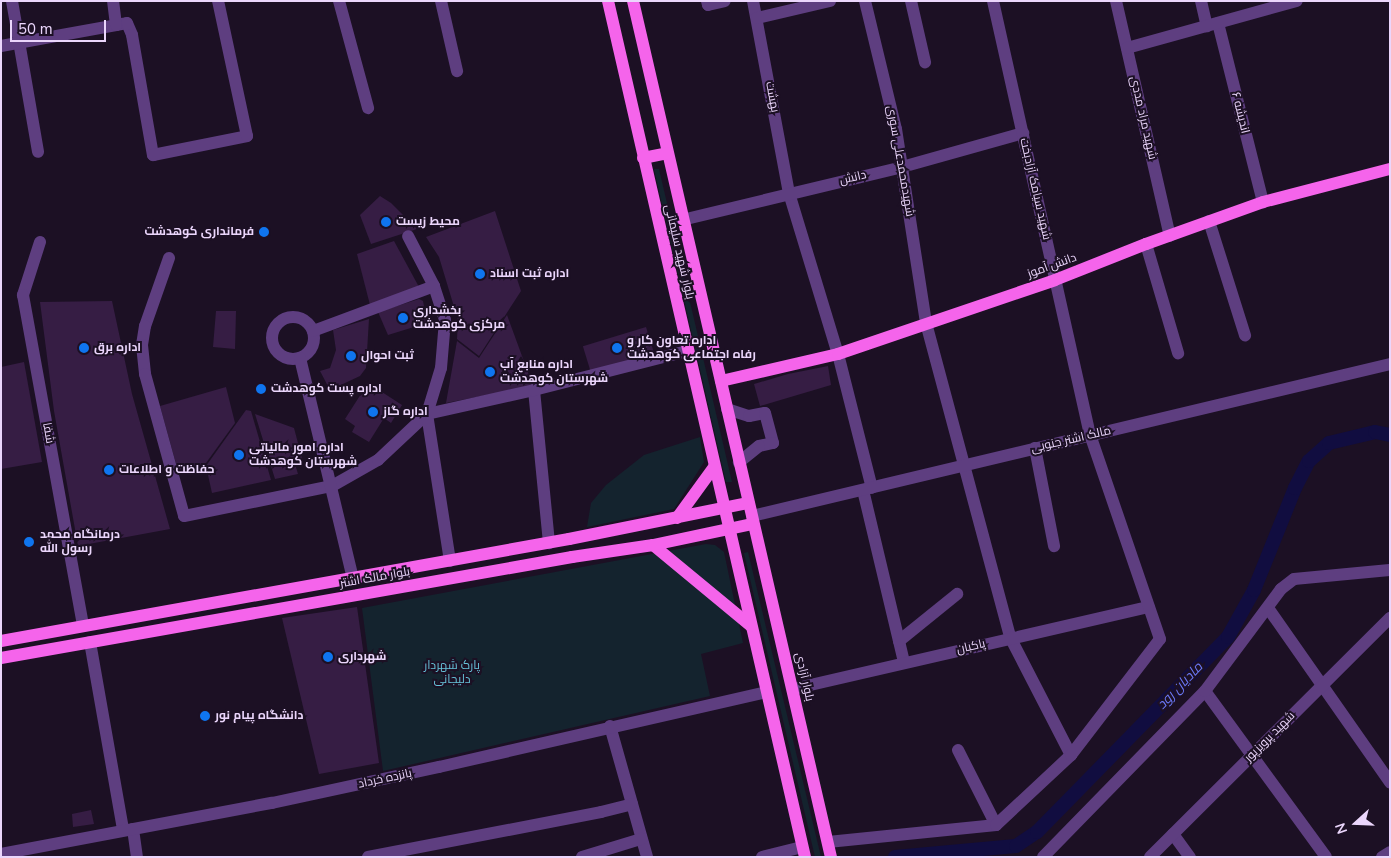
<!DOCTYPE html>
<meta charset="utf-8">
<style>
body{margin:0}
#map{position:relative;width:1391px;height:858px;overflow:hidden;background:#1c1024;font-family:"Nunito Sans",Cairo,sans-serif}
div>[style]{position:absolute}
.green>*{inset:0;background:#14232e}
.canal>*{height:14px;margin:-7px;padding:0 7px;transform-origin:7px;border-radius:7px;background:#110d40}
.building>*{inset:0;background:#361d44;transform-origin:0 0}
.minor>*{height:12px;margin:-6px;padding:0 6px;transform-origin:6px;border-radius:6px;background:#5e3e80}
.minor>.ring{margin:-6px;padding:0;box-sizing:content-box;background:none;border:12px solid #5e3e80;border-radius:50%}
.major>*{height:12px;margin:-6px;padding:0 6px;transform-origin:6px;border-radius:6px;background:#f564eb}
.dots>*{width:14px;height:14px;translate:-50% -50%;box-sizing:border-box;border:2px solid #1c1024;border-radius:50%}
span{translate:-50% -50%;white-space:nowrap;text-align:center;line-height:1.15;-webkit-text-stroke:4px #1c1024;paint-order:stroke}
.street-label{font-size:12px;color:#ebd6fc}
.poi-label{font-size:12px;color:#ebd6fc;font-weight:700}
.left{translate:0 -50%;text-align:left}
.right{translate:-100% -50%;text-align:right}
.park-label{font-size:12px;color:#66c2d8}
.water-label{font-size:14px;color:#6b78f6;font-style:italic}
.frame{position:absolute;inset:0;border:2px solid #ebd6fc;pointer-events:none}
.north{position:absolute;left:1331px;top:798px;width:50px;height:50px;-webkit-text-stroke:4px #1c1024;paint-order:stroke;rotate:250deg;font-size:14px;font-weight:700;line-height:20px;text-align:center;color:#ebd6fc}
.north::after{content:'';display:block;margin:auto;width:18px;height:22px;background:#ebd6fc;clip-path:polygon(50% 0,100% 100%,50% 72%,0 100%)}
.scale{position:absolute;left:10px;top:20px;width:96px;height:22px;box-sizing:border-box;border:2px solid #ebd6fc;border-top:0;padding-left:6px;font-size:15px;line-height:18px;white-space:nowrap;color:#ebd6fc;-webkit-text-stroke:4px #1c1024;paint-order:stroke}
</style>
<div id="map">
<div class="green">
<i style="clip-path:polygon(654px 169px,659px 169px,732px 482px,726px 482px)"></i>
<i style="clip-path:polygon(700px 437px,704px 462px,674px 509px,587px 527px,591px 503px,606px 485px,644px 455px)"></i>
<i style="clip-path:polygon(706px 544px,715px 545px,724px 552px,743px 643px,701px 654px,710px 696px,383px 771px,362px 608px)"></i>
<i style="clip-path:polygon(748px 552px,821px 857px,815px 857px,744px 553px)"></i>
</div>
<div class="canal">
<i style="left:895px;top:857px;width:121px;rotate:-5.2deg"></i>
<i style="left:1016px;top:846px;width:25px;rotate:-34deg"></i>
<i style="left:1037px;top:832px;width:273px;rotate:-45.6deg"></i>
<i style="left:1228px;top:637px;width:54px;rotate:-61deg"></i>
<i style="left:1254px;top:590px;width:110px;rotate:-68.1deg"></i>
<i style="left:1295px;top:488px;width:30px;rotate:-63deg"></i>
<i style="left:1309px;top:461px;width:27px;rotate:-42deg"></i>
<i style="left:1329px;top:443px;width:47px;rotate:-13.4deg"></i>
<i style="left:1375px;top:432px;width:15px;rotate:11deg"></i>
</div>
<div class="building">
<i style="clip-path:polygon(380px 196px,391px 203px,417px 229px,371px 244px,360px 215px)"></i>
<i style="clip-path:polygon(495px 211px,521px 291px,479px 356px,457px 339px,458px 320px,439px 257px,426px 237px)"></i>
<i style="clip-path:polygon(394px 241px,419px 287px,370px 305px,357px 254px)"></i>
<i style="clip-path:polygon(419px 299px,423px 301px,427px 323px,388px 335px,378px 312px)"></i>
<i style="clip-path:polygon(112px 301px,132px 394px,170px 529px,78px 546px,54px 411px,40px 302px)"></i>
<i style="clip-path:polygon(216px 311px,236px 311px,235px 349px,213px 347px)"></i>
<i style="clip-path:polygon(507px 315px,533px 386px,446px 403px,457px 341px,479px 358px)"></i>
<i style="clip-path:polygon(369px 319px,366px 368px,360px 376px,330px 390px,320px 371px,330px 368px,336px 350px,333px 330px)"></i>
<i style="left:646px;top:327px;width:28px;height:66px;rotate:73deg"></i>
<i style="clip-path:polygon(24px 362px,42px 462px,1px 469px,1px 367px)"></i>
<i style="clip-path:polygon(828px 366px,831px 385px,760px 406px,754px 384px,788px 374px)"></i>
<i style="clip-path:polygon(368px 383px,402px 405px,391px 423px,384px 418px,369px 442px,352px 432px,355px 426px,345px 419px)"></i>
<i style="clip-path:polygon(226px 387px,235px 423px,206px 463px,178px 471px,160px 406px)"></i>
<i style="clip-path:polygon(246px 410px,251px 411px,271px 480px,212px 493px,206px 466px)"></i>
<i style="clip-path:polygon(255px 414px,294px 428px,303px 462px,295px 464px,298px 474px,275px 479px)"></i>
<i style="clip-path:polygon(357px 607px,379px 763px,319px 774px,282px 618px)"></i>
<i style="clip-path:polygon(91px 810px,94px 824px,73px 827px,72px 814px)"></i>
</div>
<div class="minor">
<i style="left:12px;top:1px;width:153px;rotate:80.2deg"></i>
<i style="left:339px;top:1px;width:111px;rotate:74.8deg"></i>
<i style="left:441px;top:1px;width:72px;rotate:77.1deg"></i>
<i style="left:707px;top:1px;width:4px;rotate:76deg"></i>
<i style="left:708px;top:5px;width:17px;rotate:-13deg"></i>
<i style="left:753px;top:1px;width:195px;rotate:79.4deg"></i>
<i style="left:789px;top:193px;width:168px;rotate:73.1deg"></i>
<i style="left:838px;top:354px;width:138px;rotate:75.8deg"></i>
<i style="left:865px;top:1px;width:132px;rotate:76.4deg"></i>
<i style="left:896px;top:129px;width:196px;rotate:81.2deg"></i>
<i style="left:926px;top:323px;width:325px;rotate:75deg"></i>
<i style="left:1010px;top:637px;width:133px;rotate:62.7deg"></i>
<i style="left:911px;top:1px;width:63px;rotate:77.1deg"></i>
<i style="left:1116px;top:1px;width:241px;rotate:77.1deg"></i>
<i style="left:1201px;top:1px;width:26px;rotate:77deg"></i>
<i style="left:757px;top:18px;width:75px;rotate:-13.1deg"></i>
<i style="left:1218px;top:23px;width:185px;rotate:75.9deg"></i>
<i style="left:116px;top:25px;width:11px;rotate:-10deg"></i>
<i style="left:127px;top:23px;width:13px;rotate:67deg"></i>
<i style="left:132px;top:35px;width:122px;rotate:80.1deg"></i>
<i style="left:153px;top:155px;width:96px;rotate:-11.4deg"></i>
<i style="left:247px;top:136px;width:138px;rotate:-102.1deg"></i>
<i style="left:1px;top:46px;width:117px;rotate:-10.3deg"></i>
<i style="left:116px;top:25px;width:24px;rotate:-97deg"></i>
<i style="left:1127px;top:48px;width:176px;rotate:-15.5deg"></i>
<i style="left:682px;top:220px;width:226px;rotate:-13.5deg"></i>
<i style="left:902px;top:167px;width:126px;rotate:-15.7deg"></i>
<i style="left:1209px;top:221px;width:120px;rotate:72.5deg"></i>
<i style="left:40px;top:242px;width:56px;rotate:107.8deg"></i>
<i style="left:23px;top:295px;width:336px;rotate:79.7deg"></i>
<i style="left:1146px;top:244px;width:114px;rotate:73.6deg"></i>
<i style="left:169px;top:258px;width:72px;rotate:109.4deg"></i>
<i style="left:145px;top:326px;width:19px;rotate:99deg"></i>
<i style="left:142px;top:345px;width:29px;rotate:84deg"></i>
<i style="left:145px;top:374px;width:147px;rotate:74.6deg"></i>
<i style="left:184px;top:516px;width:151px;rotate:-11.5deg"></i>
<i style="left:332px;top:486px;width:53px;rotate:-29.5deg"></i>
<i style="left:378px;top:460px;width:67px;rotate:-43.2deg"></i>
<i style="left:427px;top:414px;width:48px;rotate:-73.1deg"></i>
<i style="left:441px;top:368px;width:48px;rotate:-85.2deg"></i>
<i style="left:445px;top:320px;width:36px;rotate:-108deg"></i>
<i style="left:434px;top:286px;width:56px;rotate:-117.5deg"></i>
<i class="ring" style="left:272px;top:317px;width:30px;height:30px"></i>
<i style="left:313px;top:331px;width:129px;rotate:-20.4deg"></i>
<i style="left:300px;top:358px;width:227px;rotate:76.5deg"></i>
<i style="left:534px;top:390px;width:154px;rotate:84.4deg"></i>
<i style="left:727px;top:409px;width:23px;rotate:18deg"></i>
<i style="left:749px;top:416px;width:16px;rotate:-11deg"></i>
<i style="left:765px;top:413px;width:31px;rotate:75deg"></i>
<i style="left:773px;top:443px;width:14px;rotate:168deg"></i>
<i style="left:759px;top:446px;width:26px;rotate:141deg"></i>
<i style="left:1035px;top:448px;width:100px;rotate:79deg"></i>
<i style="left:863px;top:490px;width:177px;rotate:76.6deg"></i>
<i style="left:752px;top:516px;width:656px;rotate:-13.4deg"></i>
<i style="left:450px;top:561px;width:149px;rotate:-98.9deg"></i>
<i style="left:427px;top:414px;width:110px;rotate:-12.6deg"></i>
<i style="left:534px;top:390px;width:158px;rotate:-14.3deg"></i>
<i style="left:1268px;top:608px;width:213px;rotate:55deg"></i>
<i style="left:899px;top:641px;width:75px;rotate:-39deg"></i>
<i style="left:90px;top:642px;width:191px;rotate:80deg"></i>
<i style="left:793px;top:689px;width:365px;rotate:-13deg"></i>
<i style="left:1205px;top:691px;width:205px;rotate:53.9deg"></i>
<i style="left:610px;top:726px;width:136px;rotate:74.2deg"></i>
<i style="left:958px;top:750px;width:84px;rotate:63.1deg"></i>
<i style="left:133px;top:829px;width:28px;rotate:82deg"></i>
<i style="left:1173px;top:834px;width:29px;rotate:54deg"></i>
<i style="left:828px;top:842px;width:169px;rotate:-5.8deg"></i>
<i style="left:996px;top:825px;width:103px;rotate:-43deg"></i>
<i style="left:1071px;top:755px;width:146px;rotate:-52.5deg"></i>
<i style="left:1160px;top:639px;width:216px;rotate:-108.9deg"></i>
<i style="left:1090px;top:435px;width:445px;rotate:-102.6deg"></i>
<i style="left:1px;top:854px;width:276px;rotate:-10.7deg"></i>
<i style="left:272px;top:803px;width:171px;rotate:-12.2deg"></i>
<i style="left:439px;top:767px;width:336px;rotate:-12.9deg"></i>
<i style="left:368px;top:857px;width:237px;rotate:-10.9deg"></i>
<i style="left:601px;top:812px;width:32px;rotate:-14deg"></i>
<i style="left:582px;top:857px;width:62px;rotate:-17deg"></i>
<i style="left:762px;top:857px;width:41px;rotate:-14deg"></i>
<i style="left:1043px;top:857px;width:232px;rotate:-45.7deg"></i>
<i style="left:1205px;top:691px;width:127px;rotate:-53.3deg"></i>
<i style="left:1281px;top:589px;width:16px;rotate:-38deg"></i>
<i style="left:1294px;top:579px;width:96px;rotate:-5.4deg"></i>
<i style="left:1150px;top:857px;width:339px;rotate:-44.9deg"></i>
<i style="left:1382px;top:857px;width:9px;rotate:-32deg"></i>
</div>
<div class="major">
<i style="left:608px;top:1px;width:878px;rotate:77.04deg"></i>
<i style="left:633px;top:1px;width:879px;rotate:76.98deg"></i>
<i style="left:643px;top:158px;width:25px;rotate:-11deg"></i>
<i style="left:721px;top:381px;width:120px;rotate:-13deg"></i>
<i style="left:838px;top:354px;width:229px;rotate:-18.8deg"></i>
<i style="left:1055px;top:280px;width:98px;rotate:-21.6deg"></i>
<i style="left:1146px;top:244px;width:124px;rotate:-19.7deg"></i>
<i style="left:1263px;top:202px;width:131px;rotate:-14.6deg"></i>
<i style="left:677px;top:518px;width:63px;rotate:-54deg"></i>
<i style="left:653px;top:545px;width:127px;rotate:39.6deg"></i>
<i style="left:1px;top:641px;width:577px;rotate:-10.18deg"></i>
<i style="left:569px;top:539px;width:183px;rotate:-11.4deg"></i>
<i style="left:1px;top:658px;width:580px;rotate:-10.03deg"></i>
<i style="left:572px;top:557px;width:82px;rotate:-8.4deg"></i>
<i style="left:653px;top:545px;width:102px;rotate:-11.9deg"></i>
</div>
<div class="dots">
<i style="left:386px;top:222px;background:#0f75ef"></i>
<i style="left:264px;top:232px;background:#0f75ef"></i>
<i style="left:480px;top:274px;background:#0f75ef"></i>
<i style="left:403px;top:318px;background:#0f75ef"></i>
<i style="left:84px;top:348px;background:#0f75ef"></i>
<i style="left:617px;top:348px;background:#0f75ef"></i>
<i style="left:351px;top:356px;background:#0f75ef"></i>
<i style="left:490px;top:372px;background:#0f75ef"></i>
<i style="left:261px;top:389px;background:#0f75ef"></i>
<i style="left:373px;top:412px;background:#0f75ef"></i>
<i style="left:239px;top:455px;background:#0f75ef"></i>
<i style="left:109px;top:470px;background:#0f75ef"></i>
<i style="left:29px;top:542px;background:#0f75ef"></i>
<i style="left:328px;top:657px;background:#0f75ef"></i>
<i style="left:205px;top:716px;background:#0f75ef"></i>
</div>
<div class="street-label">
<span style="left:772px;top:97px;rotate:79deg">بهشت</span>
<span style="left:1240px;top:113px;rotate:76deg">اندیشه ۶</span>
<span style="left:1143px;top:118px;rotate:77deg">شهید مراد مددی</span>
<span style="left:900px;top:161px;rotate:80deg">شهیدمحمدعلی سوری</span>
<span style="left:853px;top:178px;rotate:-13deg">دانش</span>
<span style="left:1035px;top:189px;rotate:77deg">شهید سیامک آزادبخت</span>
<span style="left:679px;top:252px;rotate:77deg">بلوار شهید سلیمانی</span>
<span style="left:1052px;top:266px;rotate:-20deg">دانش آموز</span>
<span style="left:48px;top:433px;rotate:80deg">شفا</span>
<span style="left:1071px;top:440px;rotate:-13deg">مالک اشتر جنوبی</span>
<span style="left:375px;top:578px;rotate:-10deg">بلوار مالک اشتر</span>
<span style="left:971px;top:647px;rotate:-13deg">پاکبان</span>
<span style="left:804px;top:677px;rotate:77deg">بلوار آزادی</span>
<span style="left:1270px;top:737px;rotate:-45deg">شهید پرویزپور</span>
<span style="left:385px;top:779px;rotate:-12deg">پانزده خرداد</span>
</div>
<div class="poi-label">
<span class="left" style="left:396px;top:222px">محیط زیست</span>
<span class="right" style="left:254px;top:232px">فرمانداری کوهدشت</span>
<span class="left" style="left:490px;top:274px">اداره ثبت اسناد</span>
<span class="left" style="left:413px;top:318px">بخشداری<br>مرکزی کوهدشت</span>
<span class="left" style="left:627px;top:348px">اداره تعاون کار و<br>رفاه اجتماعی کوهدشت</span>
<span class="left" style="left:94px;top:348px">اداره برق</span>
<span class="left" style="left:361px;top:356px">ثبت احوال</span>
<span class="left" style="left:500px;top:372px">اداره منابع آب<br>شهرستان کوهدشت</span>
<span class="left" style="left:271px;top:389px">اداره پست کوهدشت</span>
<span class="left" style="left:383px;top:412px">اداره گاز</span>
<span class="left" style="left:249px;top:455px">اداره امور مالیاتی<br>شهرستان کوهدشت</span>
<span class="left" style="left:119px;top:470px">حفاظت و اطلاعات</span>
<span class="left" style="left:40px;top:542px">درمانگاه محمد<br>رسول الله</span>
<span class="left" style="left:338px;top:657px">شهرداری</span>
<span class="left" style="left:215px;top:716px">دانشگاه پیام نور</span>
</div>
<div class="park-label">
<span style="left:452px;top:673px">پارک شهردار<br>دلیجانی</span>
</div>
<div class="water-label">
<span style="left:1180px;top:686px;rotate:-46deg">مادیان رود</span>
</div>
<div class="frame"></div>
<div class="north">N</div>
<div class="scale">50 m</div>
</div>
